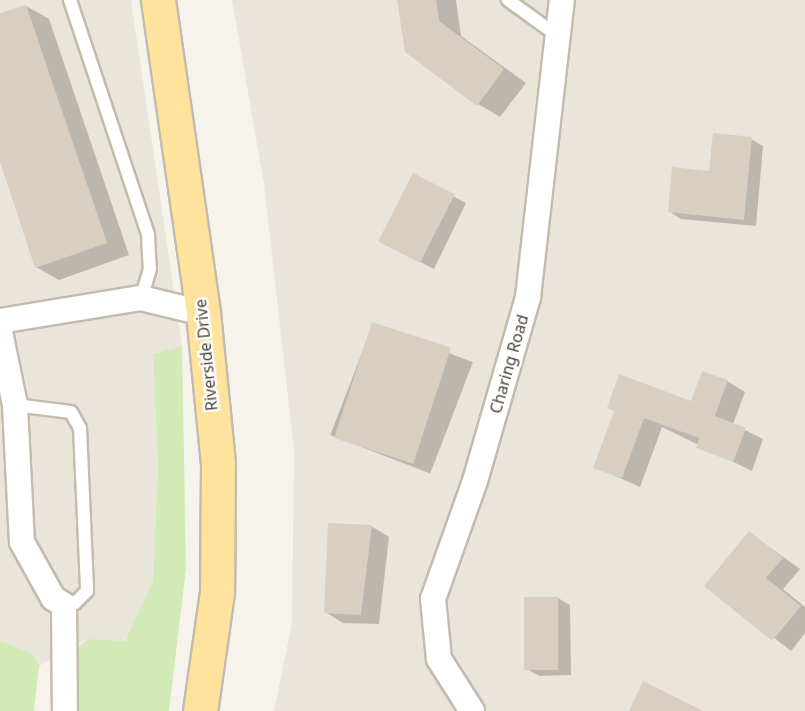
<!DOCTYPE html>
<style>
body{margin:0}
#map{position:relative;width:805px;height:711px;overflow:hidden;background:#f6f3ec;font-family:"Noto Sans",sans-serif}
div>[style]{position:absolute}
.residential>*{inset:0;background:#eae5da}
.green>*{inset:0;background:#d2eab5}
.shadow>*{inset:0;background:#0003;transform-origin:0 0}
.building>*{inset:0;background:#d8cfc1;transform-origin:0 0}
.roads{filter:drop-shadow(2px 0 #c2bbae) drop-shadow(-2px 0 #c2bbae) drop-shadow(0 2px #c2bbae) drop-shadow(0 -2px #c2bbae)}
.lane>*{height:12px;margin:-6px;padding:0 6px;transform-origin:6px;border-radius:6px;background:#fff}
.street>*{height:24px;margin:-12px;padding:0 12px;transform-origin:12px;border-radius:12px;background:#fff}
.primary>*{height:33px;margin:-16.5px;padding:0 16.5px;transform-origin:16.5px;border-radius:16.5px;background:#ffe39c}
span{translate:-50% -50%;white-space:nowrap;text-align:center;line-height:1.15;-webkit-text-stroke:5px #fff;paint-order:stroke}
.street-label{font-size:16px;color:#4b4439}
</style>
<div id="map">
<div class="residential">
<i style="clip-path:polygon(0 0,131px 0,182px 346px,153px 354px,158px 466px,153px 582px,142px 611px,124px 641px,88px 639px,39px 666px,32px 653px,0 641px)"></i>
<i style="clip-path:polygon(232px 0,805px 0,805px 711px,274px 711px,292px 623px,294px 451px,264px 184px)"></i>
</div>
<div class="green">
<i style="clip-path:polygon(182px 346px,186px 568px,169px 711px,74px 711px,76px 649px,88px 639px,125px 641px,153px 582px,158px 466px,153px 354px)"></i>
<i style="clip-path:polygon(0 641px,32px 653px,39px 666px,34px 711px,0 711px)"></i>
</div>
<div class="shadow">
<i style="clip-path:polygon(399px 0,456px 0,461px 36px,526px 83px,500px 117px,478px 104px)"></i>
<i style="clip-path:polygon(26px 6px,49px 19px,129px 255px,59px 280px,36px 267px,0 157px,0 15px)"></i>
<i style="clip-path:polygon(751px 139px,763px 146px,756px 226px,681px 219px,669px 211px)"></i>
<i style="clip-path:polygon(414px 175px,466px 203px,434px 269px,393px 248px)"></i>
<i style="left:373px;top:324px;width:107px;height:119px;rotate:21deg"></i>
<i style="clip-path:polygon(727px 381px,745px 392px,733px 424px,763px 439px,752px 471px,662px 427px,640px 487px,595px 467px,615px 411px,692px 403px)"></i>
<i style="clip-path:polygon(371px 526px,389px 537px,379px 624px,343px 623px,325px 612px)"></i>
<i style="clip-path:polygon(750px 533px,800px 569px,783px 589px,805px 607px,805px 633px,791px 651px,707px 585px)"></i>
<i style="clip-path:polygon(558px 598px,570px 605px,571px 675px,539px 676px,527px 669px)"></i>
</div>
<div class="building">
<i style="clip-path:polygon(397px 0,436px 0,439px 21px,504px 69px,477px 106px,405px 52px)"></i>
<i style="clip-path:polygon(26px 5px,107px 243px,35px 268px,0 162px,0 13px)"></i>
<i style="clip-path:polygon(713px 133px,752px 137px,744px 220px,668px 212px,672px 167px,709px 171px)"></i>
<i style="left:413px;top:173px;width:47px;height:77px;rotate:27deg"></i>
<i style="left:372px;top:322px;width:83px;height:122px;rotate:18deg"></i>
<i style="clip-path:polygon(702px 371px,728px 380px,715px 416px,746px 428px,733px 462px,696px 448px,699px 438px,644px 418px,622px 478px,593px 468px,614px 411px,607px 408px,619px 374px,691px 401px)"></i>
<i style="clip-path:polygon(328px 523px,372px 525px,361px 615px,324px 613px)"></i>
<i style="clip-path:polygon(749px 531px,783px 558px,766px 578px,801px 606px,772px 641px,704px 586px)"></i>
<i style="left:524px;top:597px;width:34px;height:73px"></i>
<i style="clip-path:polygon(643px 681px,703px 711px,629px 711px)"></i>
</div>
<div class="roads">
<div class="lane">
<i style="left:70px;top:0;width:248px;rotate:71.6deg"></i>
<i style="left:148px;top:235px;width:34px;rotate:87deg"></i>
<i style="left:150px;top:269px;width:30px;rotate:107deg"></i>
<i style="left:508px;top:0;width:62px;rotate:35.8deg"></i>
<i style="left:15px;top:405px;width:56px;rotate:7.1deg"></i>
<i style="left:71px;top:412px;width:18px;rotate:61deg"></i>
<i style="left:80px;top:428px;width:163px;rotate:87.5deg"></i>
<i style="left:87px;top:591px;width:17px;rotate:135deg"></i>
<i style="left:75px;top:603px;width:11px;rotate:170deg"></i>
</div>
<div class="street">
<i style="left:0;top:321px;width:143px;rotate:-9.3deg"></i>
<i style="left:141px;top:298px;width:64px;rotate:13.6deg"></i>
<i style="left:0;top:332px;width:75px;rotate:78.4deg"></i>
<i style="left:15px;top:405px;width:137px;rotate:87.1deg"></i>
<i style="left:22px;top:542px;width:64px;rotate:61deg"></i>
<i style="left:53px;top:598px;width:13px;rotate:32deg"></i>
<i style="left:64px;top:605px;width:106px;rotate:89.5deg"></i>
<i style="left:472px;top:711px;width:62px;rotate:-122.4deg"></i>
<i style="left:439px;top:659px;width:60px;rotate:-95.7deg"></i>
<i style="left:433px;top:599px;width:125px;rotate:-70.4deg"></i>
<i style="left:475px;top:481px;width:191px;rotate:-73.9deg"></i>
<i style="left:528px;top:297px;width:299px;rotate:-83.5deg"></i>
</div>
<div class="primary">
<i style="left:158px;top:0;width:316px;rotate:81.8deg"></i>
<i style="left:203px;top:313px;width:152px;rotate:84.3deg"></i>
<i style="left:218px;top:464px;width:128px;rotate:90.4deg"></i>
<i style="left:217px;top:592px;width:120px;rotate:98.1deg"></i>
</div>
</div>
<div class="street-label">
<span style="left:206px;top:355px;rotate:-96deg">Riverside Drive</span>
<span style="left:509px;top:364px;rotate:-74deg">Charing Road</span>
</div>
</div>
